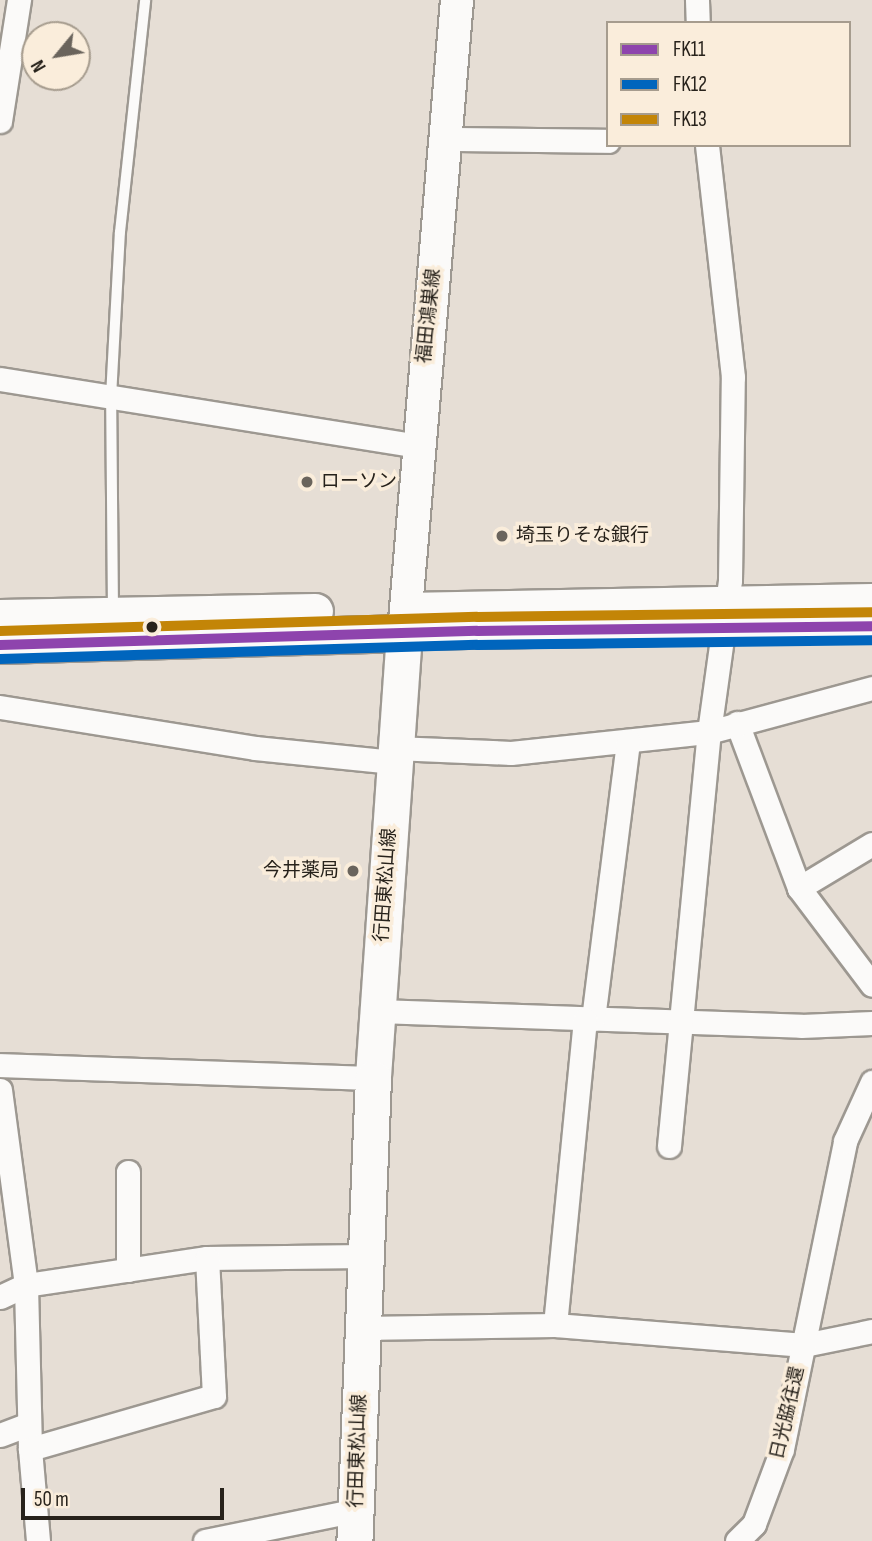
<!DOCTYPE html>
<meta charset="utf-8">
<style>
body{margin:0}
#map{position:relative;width:872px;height:1541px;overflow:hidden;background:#e6ded5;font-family:"Sofia Sans Condensed","Noto Sans JP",sans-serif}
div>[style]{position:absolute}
.roads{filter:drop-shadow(2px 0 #9d9891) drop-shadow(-2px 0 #9d9891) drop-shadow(0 2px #9d9891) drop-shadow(0 -2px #9d9891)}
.lane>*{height:10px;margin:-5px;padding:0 5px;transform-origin:5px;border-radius:5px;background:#fbfaf9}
.street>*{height:23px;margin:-11.5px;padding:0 11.5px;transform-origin:11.5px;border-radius:11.5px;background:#fbfaf9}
.secondary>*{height:32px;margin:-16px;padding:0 16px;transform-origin:16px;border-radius:16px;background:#fbfaf9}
.primary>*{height:35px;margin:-17.5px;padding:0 17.5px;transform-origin:17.5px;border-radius:17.5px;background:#fbfaf9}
.bus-1>*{height:10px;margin:-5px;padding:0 5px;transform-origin:5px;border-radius:5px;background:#8e44ad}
.bus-2>*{height:10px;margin:-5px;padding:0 5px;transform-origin:5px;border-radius:5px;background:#0065bd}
.bus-3>*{height:10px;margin:-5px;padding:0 5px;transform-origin:5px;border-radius:5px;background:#c38507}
.dots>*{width:19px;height:19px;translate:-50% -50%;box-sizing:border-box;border:4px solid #faeddb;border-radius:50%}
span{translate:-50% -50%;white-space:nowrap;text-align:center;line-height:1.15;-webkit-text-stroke:7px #faeddb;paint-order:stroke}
.street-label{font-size:19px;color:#27221b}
.poi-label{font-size:19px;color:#27221b}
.left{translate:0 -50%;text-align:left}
.right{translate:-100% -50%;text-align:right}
.legend{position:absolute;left:606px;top:21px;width:245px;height:126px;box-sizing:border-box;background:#faeddb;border:2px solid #a69c8e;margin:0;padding:9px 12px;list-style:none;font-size:21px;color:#27221b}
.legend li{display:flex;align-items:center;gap:14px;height:35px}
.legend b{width:35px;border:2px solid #a69c8e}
.north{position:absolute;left:21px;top:21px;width:70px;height:70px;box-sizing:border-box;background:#faeddb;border:2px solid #a69c8e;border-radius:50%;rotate:240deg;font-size:19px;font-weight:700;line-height:28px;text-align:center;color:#27221b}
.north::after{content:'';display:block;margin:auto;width:24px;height:32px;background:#6a645c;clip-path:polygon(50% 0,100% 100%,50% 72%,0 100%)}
.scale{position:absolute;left:21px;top:1488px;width:203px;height:32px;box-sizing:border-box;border:4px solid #27221b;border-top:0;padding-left:9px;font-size:21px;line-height:24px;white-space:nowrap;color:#27221b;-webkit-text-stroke:5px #faeddb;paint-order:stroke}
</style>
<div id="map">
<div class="roads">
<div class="lane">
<i style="left:113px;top:612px;width:215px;rotate:-90.5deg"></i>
<i style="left:111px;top:397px;width:165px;rotate:-86.9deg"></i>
<i style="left:120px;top:232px;width:233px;rotate:-83.8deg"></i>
</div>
<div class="street">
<i style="left:697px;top:0;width:23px;rotate:88deg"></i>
<i style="left:0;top:121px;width:122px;rotate:-81.1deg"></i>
<i style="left:447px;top:139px;width:161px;rotate:0.7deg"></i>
<i style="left:0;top:379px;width:421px;rotate:9.1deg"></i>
<i style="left:0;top:707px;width:258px;rotate:9.1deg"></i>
<i style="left:255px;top:748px;width:139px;rotate:5.8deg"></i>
<i style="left:737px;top:723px;width:176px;rotate:69.4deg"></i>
<i style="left:799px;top:888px;width:121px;rotate:53deg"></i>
<i style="left:394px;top:748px;width:117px;rotate:2.4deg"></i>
<i style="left:511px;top:753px;width:199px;rotate:-6.1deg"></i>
<i style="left:709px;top:732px;width:169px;rotate:-15.1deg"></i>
<i style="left:799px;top:888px;width:85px;rotate:-31.1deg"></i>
<i style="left:378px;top:1011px;width:423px;rotate:2deg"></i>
<i style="left:801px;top:1026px;width:71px;rotate:-2.4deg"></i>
<i style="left:593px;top:1019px;width:280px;rotate:-82.8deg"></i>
<i style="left:0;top:1065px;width:373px;rotate:2deg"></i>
<i style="left:0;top:1090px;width:197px;rotate:82.4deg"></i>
<i style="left:26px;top:1285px;width:164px;rotate:88.6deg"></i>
<i style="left:30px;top:1449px;width:92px;rotate:85deg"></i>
<i style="left:669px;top:1146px;width:416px;rotate:-84.5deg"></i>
<i style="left:709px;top:732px;width:153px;rotate:-82.1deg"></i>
<i style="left:730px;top:580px;width:203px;rotate:-89.2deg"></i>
<i style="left:733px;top:377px;width:233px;rotate:-96.4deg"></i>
<i style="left:128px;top:1172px;width:98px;rotate:90deg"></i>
<i style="left:0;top:1297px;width:29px;rotate:-25deg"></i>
<i style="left:26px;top:1285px;width:183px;rotate:-8.5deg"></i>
<i style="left:207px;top:1258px;width:157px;rotate:-0.7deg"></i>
<i style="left:555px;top:1325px;width:307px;rotate:-84.4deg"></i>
<i style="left:361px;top:1328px;width:194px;rotate:-0.9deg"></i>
<i style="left:555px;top:1325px;width:250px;rotate:4.6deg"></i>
<i style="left:804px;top:1345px;width:69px;rotate:-11.6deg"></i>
<i style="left:0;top:1435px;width:31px;rotate:-21deg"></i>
<i style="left:30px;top:1449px;width:191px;rotate:-16.1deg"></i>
<i style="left:214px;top:1396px;width:138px;rotate:-92.9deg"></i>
<i style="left:205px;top:1541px;width:155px;rotate:-11.5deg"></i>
<i style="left:737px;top:1541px;width:24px;rotate:-45deg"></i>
<i style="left:754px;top:1524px;width:80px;rotate:-69.5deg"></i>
<i style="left:782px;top:1449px;width:314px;rotate:-78.4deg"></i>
<i style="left:845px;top:1141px;width:65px;rotate:-65.4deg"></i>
</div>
<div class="secondary">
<i style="left:457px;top:0;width:635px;rotate:94.79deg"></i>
<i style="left:404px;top:633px;width:468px;rotate:-0.9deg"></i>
<i style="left:406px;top:609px;width:466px;rotate:-1.1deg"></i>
</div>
<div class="primary">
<i style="left:0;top:617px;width:315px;rotate:-1.1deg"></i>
<i style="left:0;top:645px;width:404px;rotate:-1.7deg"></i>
<i style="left:404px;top:633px;width:446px;rotate:94deg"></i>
<i style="left:373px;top:1078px;width:463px;rotate:92.3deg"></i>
</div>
</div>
<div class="bus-1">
<i style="left:0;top:645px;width:477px;rotate:-1.7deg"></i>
<i style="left:477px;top:631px;width:395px;rotate:-0.7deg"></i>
</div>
<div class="bus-2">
<i style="left:0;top:659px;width:477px;rotate:-1.7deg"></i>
<i style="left:477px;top:645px;width:395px;rotate:-0.7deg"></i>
</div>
<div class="bus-3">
<i style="left:0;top:631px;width:477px;rotate:-1.7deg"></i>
<i style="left:477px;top:617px;width:395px;rotate:-0.7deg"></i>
</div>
<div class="dots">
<i style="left:307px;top:482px;background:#6a645c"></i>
<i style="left:502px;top:536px;background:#6a645c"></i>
<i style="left:152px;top:627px;background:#27221b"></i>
<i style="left:353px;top:871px;background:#6a645c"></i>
</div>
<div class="street-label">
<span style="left:429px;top:316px;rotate:-84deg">福田鴻巣線</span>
<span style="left:386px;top:885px;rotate:-86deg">行田東松山線</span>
<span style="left:788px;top:1413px;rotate:-77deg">日光脇往還</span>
<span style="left:358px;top:1451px;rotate:-88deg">行田東松山線</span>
</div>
<div class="poi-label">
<span class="left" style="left:321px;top:482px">ローソン</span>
<span class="left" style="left:516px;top:536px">埼玉りそな銀行</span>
<span class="right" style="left:339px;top:871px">今井薬局</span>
</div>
<ul class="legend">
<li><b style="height:9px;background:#8e44ad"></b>FK11</li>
<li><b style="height:9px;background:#0065bd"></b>FK12</li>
<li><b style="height:9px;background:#c38507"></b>FK13</li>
</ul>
<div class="north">N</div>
<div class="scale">50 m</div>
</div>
